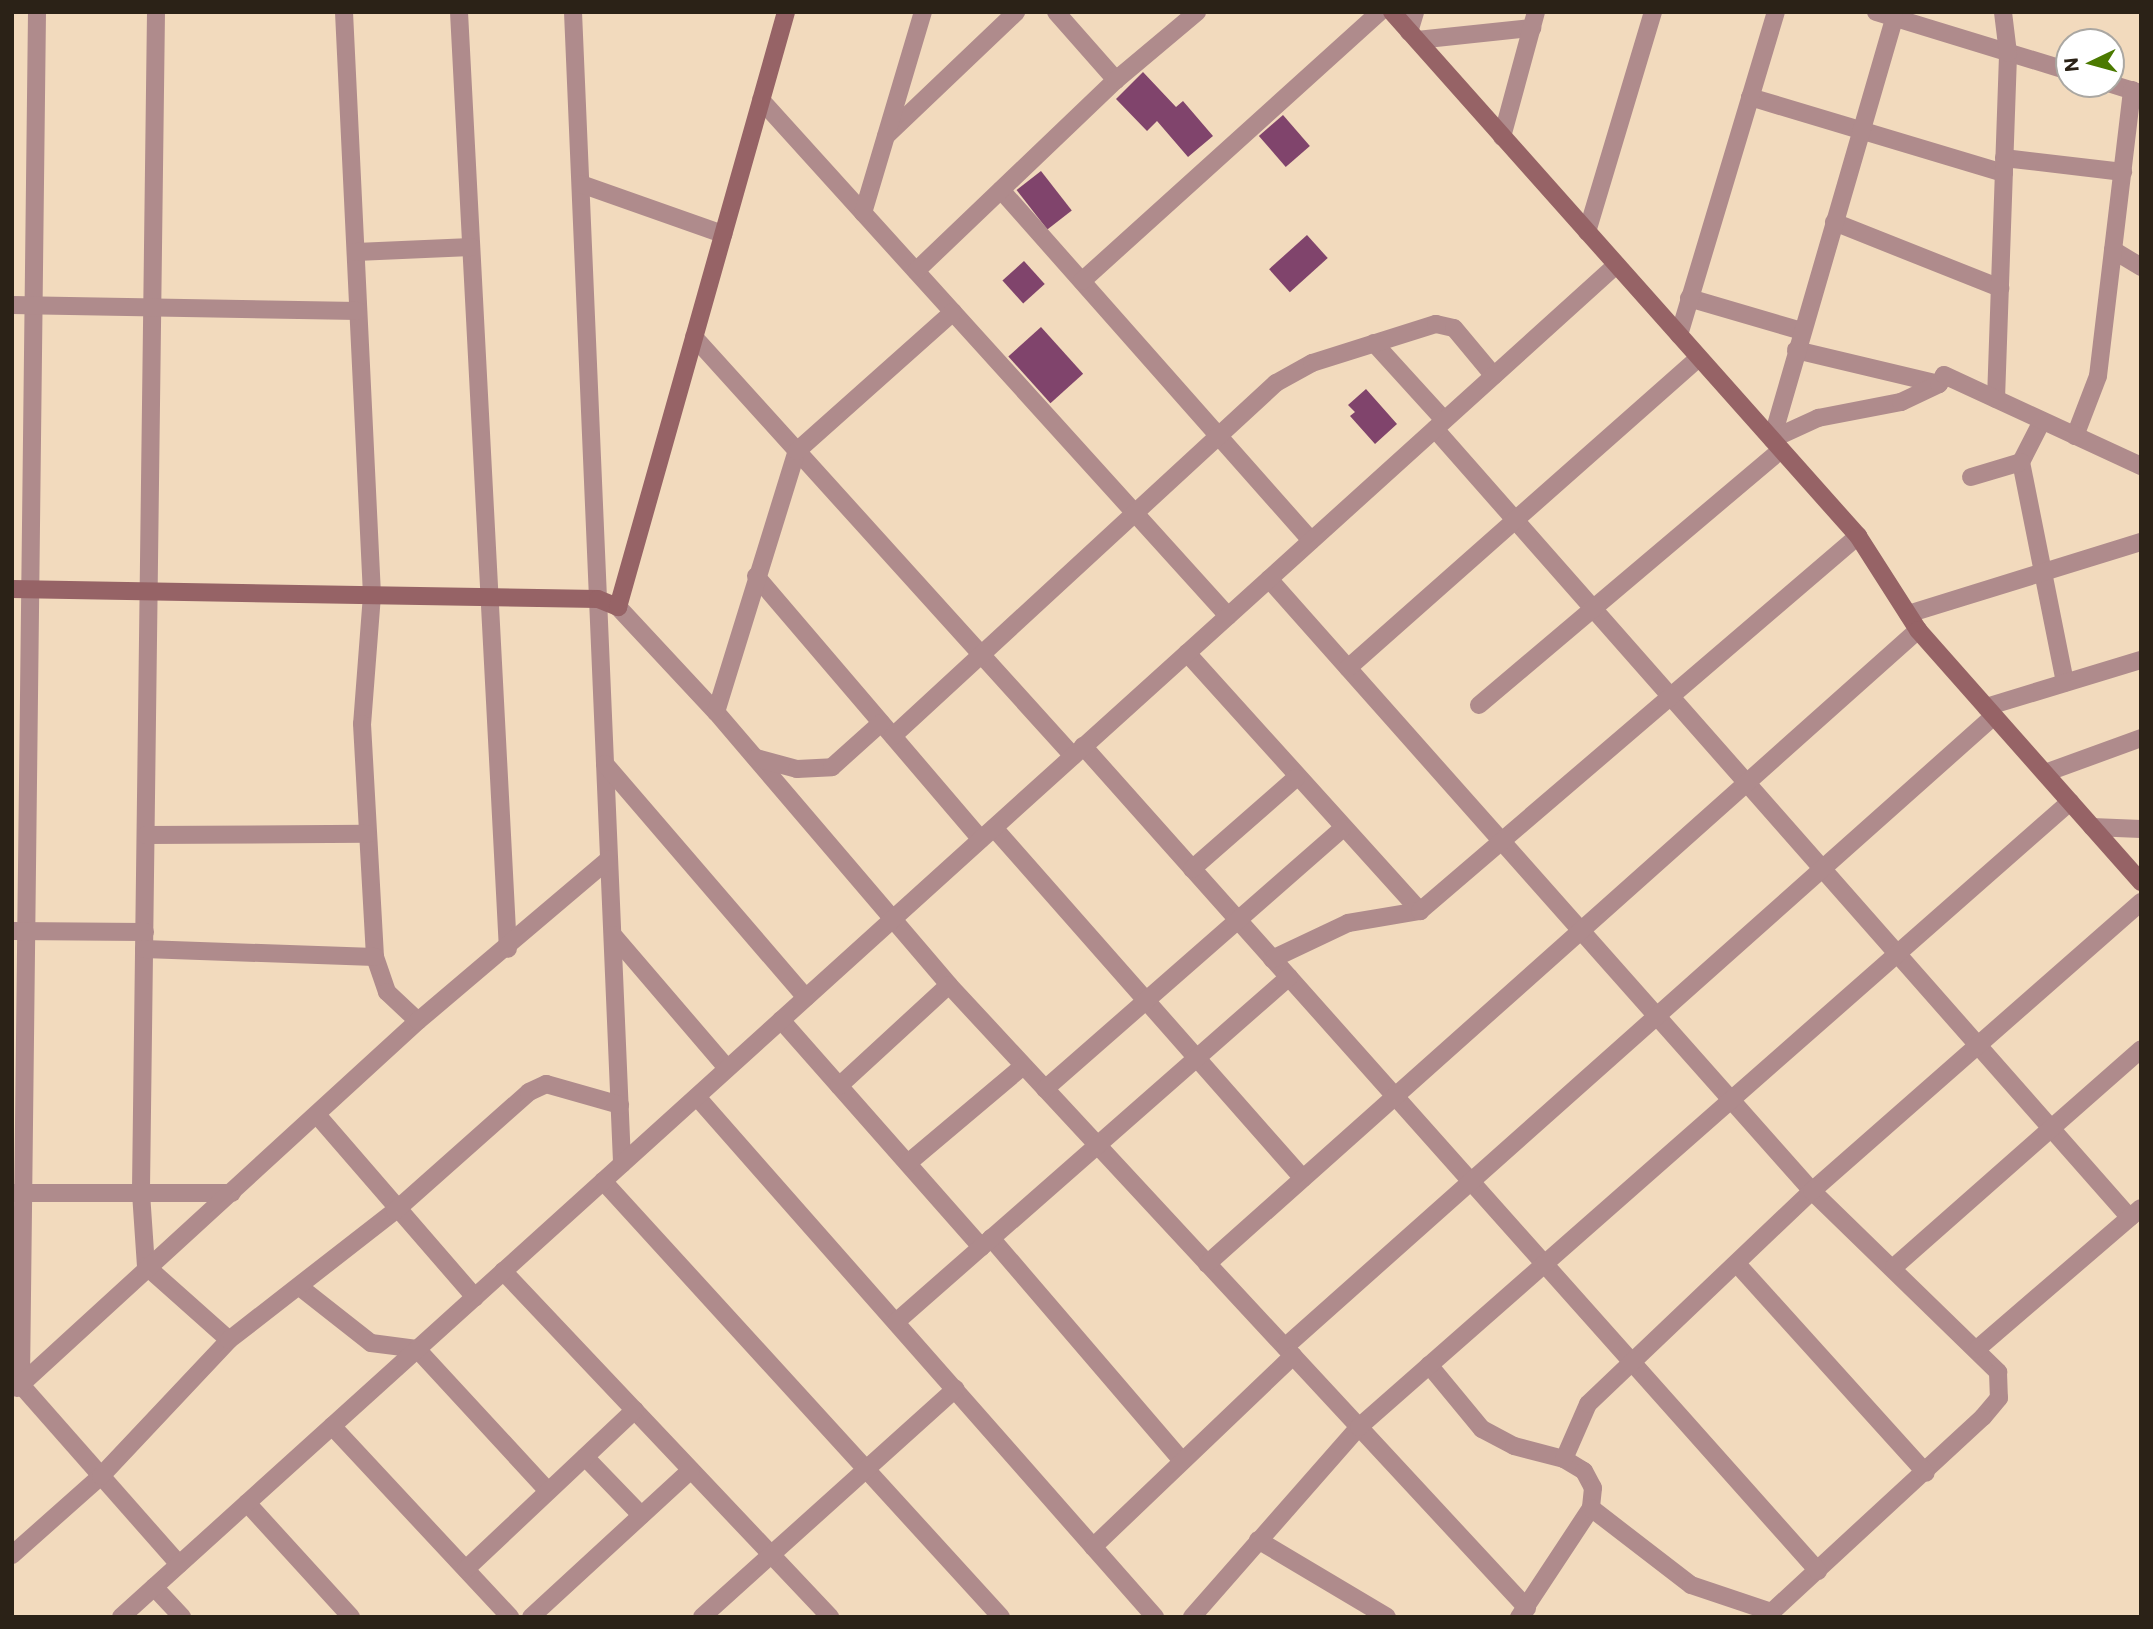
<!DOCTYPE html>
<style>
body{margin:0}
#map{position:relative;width:2153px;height:1629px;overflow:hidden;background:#f2dabd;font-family:Commissioner,sans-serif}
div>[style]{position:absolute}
.building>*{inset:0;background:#80446c;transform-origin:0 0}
.street>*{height:18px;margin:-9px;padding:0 9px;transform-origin:9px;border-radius:9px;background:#af8b8c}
.secondary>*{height:18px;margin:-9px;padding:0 9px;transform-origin:9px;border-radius:9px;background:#966366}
span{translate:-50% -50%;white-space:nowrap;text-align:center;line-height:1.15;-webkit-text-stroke:7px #fff;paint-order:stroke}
.frame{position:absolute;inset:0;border:14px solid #2b2217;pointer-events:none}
.north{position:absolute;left:2055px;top:28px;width:70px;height:70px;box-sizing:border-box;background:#fff;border:2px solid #aaa7a2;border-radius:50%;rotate:265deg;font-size:19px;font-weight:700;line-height:28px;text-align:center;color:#2b2217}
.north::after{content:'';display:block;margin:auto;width:24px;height:32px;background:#4b7a00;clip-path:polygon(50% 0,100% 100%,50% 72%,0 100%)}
</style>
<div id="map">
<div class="building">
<i style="clip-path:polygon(1143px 72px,1176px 107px,1183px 101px,1213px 136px,1188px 157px,1157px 121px,1147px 131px,1116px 99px)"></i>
<i style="left:1283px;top:115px;width:41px;height:32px;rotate:49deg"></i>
<i style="left:1041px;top:171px;width:50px;height:31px;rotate:52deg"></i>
<i style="left:1307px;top:235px;width:31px;height:51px;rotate:48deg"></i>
<i style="left:1024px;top:261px;width:31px;height:29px;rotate:48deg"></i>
<i style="left:1041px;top:327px;width:63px;height:44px;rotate:48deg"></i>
<i style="clip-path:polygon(1366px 389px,1397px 424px,1375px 444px,1350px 416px,1355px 412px,1348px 405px)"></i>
</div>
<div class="street">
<i style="left:37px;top:12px;width:1373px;rotate:90.67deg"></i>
<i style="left:21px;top:1385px;width:239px;rotate:48.6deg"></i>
<i style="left:156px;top:12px;width:1181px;rotate:90.73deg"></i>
<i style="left:141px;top:1193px;width:73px;rotate:86.1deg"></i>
<i style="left:146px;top:1266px;width:111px;rotate:41.7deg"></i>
<i style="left:344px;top:12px;width:584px;rotate:87.25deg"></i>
<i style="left:372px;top:595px;width:129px;rotate:94.4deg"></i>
<i style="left:362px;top:724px;width:233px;rotate:86.8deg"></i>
<i style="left:375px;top:957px;width:37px;rotate:71deg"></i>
<i style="left:387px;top:992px;width:42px;rotate:43.1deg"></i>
<i style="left:459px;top:12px;width:938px;rotate:87.01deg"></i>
<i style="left:573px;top:12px;width:1153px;rotate:87.56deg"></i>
<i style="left:1056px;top:12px;width:91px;rotate:48.6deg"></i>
<i style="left:1876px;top:12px;width:202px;rotate:17deg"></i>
<i style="left:1409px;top:32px;width:21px;rotate:-73deg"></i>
<i style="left:1417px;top:40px;width:116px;rotate:-6deg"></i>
<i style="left:2111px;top:84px;width:31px;rotate:17deg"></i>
<i style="left:1750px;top:97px;width:265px;rotate:16.7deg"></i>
<i style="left:761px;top:100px;width:696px;rotate:47.85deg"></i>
<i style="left:886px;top:136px;width:180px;rotate:-43.6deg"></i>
<i style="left:1502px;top:137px;width:130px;rotate:-74.8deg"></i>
<i style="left:2004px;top:158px;width:120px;rotate:6.7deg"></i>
<i style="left:581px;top:184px;width:151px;rotate:19.4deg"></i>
<i style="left:1001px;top:190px;width:468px;rotate:48.5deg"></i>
<i style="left:863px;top:213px;width:210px;rotate:-73.4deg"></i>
<i style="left:1834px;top:222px;width:179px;rotate:21.7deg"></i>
<i style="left:1587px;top:232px;width:230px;rotate:-73.3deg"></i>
<i style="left:2113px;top:250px;width:33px;rotate:31deg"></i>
<i style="left:356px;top:252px;width:115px;rotate:-2.5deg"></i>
<i style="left:916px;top:271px;width:277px;rotate:-43.7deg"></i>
<i style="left:1116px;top:80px;width:106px;rotate:-40deg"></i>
<i style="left:1082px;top:281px;width:401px;rotate:-42.1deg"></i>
<i style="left:1689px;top:298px;width:118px;rotate:16.3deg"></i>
<i style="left:12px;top:305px;width:346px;rotate:1deg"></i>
<i style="left:1679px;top:335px;width:337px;rotate:-73.3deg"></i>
<i style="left:694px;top:337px;width:565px;rotate:47.87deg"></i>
<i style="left:1374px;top:343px;width:104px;rotate:47.7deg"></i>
<i style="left:1796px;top:350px;width:147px;rotate:13.4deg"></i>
<i style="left:1996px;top:399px;width:346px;rotate:-88deg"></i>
<i style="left:2008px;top:53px;width:41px;rotate:-97deg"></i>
<i style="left:2042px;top:421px;width:46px;rotate:117.1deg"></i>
<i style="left:2021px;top:462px;width:225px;rotate:78.7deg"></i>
<i style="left:1435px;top:429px;width:1051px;rotate:48.62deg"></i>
<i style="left:2075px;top:436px;width:64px;rotate:-69deg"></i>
<i style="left:2098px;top:376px;width:288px;rotate:-83.2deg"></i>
<i style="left:1772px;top:439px;width:438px;rotate:-73.8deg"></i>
<i style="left:1772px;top:439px;width:51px;rotate:-24.5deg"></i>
<i style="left:1818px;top:418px;width:85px;rotate:-10.9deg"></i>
<i style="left:1901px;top:402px;width:42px;rotate:-25.3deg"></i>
<i style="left:1939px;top:384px;width:10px;rotate:-61deg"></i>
<i style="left:1944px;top:375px;width:217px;rotate:24.8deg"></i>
<i style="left:1971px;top:477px;width:52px;rotate:-16.7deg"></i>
<i style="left:756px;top:576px;width:346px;rotate:49.5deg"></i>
<i style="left:1269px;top:579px;width:818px;rotate:48.42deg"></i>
<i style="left:1812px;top:1191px;width:260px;rotate:44.2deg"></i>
<i style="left:1998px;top:1372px;width:26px;rotate:88deg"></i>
<i style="left:1999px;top:1398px;width:25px;rotate:130deg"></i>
<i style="left:1983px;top:1417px;width:295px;rotate:137.3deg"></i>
<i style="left:618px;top:607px;width:144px;rotate:47deg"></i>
<i style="left:716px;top:712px;width:359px;rotate:49.5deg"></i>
<i style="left:949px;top:985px;width:850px;rotate:47.15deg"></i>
<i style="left:1908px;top:614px;width:244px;rotate:-17.2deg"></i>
<i style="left:1187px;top:653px;width:348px;rotate:47.9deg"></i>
<i style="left:1348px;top:668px;width:468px;rotate:-41.5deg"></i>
<i style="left:1479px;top:705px;width:395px;rotate:-40.2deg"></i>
<i style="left:1986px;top:707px;width:162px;rotate:-16.9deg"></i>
<i style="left:716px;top:712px;width:273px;rotate:-72.8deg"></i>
<i style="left:797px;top:451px;width:209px;rotate:-41.7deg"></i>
<i style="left:893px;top:736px;width:521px;rotate:-42.67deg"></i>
<i style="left:1276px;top:383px;width:41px;rotate:-29.1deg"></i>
<i style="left:1312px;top:363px;width:130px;rotate:-17.5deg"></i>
<i style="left:1436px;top:324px;width:18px;rotate:13deg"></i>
<i style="left:1454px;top:328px;width:62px;rotate:50.2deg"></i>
<i style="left:1083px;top:746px;width:1105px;rotate:48.3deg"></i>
<i style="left:756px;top:758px;width:42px;rotate:15deg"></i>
<i style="left:797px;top:769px;width:35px;rotate:-3deg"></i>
<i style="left:832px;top:767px;width:66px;rotate:-41.9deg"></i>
<i style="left:605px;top:764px;width:308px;rotate:49.3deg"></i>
<i style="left:2045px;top:773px;width:102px;rotate:-20deg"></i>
<i style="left:2092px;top:827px;width:49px;rotate:2.3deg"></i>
<i style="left:994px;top:828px;width:467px;rotate:48.6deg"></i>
<i style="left:146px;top:835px;width:221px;rotate:-0.3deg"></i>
<i style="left:1192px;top:869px;width:138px;rotate:-41.2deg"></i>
<i style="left:12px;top:931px;width:133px;rotate:0.4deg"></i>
<i style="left:613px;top:935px;width:175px;rotate:49.4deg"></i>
<i style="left:144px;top:949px;width:231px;rotate:2deg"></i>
<i style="left:1272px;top:959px;width:84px;rotate:-25.3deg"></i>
<i style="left:1348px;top:923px;width:73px;rotate:-9.5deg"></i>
<i style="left:1420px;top:911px;width:577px;rotate:-40.57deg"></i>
<i style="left:781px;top:1020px;width:303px;rotate:48.6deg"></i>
<i style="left:839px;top:1086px;width:149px;rotate:-42.6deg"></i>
<i style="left:1045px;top:1089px;width:395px;rotate:-41.2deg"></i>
<i style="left:697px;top:1097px;width:693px;rotate:48.63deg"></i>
<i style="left:318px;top:1116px;width:240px;rotate:49.1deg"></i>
<i style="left:908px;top:1163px;width:150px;rotate:-40.1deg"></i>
<i style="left:603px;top:1181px;width:590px;rotate:47.61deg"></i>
<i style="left:12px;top:1193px;width:220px"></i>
<i style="left:991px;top:1238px;width:294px;rotate:49.4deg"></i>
<i style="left:1207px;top:1264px;width:953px;rotate:-41.72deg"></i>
<i style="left:1738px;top:1265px;width:280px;rotate:47.9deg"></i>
<i style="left:1894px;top:1267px;width:329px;rotate:-41.4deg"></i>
<i style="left:503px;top:1271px;width:476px;rotate:46.6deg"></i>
<i style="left:301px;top:1288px;width:89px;rotate:38.2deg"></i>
<i style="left:371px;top:1343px;width:46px;rotate:7.4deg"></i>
<i style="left:417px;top:1349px;width:193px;rotate:47.3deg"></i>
<i style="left:896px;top:1322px;width:523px;rotate:-41.28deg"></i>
<i style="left:1285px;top:1347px;width:949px;rotate:-41.67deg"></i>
<i style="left:1977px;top:1349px;width:216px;rotate:-40.7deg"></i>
<i style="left:1429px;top:1365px;width:83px;rotate:50.4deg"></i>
<i style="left:1482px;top:1429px;width:36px;rotate:28deg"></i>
<i style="left:1514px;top:1446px;width:52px;rotate:14.6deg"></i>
<i style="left:1564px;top:1459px;width:23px;rotate:31deg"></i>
<i style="left:1584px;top:1471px;width:19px;rotate:62deg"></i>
<i style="left:1593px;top:1488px;width:20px;rotate:96deg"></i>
<i style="left:1591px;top:1508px;width:131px;rotate:123.4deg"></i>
<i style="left:17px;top:1388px;width:544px;rotate:-42.47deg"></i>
<i style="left:418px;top:1021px;width:250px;rotate:-40.3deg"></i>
<i style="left:332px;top:1426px;width:261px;rotate:47deg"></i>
<i style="left:585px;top:1457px;width:81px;rotate:46deg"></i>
<i style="left:1564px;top:1459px;width:60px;rotate:-66.4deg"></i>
<i style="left:1588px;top:1404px;width:309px;rotate:-43.6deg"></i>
<i style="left:1812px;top:1191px;width:438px;rotate:-41.3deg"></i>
<i style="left:247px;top:1503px;width:154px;rotate:47.6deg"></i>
<i style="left:1591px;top:1508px;width:126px;rotate:37.6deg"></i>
<i style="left:1691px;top:1585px;width:84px;rotate:18.6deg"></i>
<i style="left:1258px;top:1540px;width:150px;rotate:30.8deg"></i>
<i style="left:1093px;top:1547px;width:277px;rotate:-43.7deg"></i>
<i style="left:12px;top:1555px;width:119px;rotate:-41.6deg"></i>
<i style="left:101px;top:1476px;width:187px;rotate:-46.7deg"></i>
<i style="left:229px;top:1340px;width:210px;rotate:-37.9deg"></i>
<i style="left:395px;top:1211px;width:179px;rotate:-41.6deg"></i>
<i style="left:529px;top:1092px;width:19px;rotate:-25deg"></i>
<i style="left:546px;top:1084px;width:77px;rotate:15.8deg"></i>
<i style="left:466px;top:1569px;width:232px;rotate:-43.3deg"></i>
<i style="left:154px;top:1587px;width:41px;rotate:47deg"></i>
<i style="left:121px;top:1617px;width:2016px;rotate:-42.12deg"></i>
<i style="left:531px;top:1617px;width:217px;rotate:-42.6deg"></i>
<i style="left:702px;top:1617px;width:341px;rotate:-42deg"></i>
<i style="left:1192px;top:1617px;width:253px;rotate:-48.7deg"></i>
<i style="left:1359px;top:1427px;width:947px;rotate:-41.32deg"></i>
</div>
<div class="secondary">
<i style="left:1392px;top:12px;width:701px;rotate:48.35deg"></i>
<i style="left:1858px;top:536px;width:112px;rotate:57.4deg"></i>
<i style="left:1918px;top:630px;width:337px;rotate:48.5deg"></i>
<i style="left:12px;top:589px;width:586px;rotate:0.98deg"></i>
<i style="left:598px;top:599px;width:22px;rotate:22deg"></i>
<i style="left:618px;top:607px;width:618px;rotate:-74.23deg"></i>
</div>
<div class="frame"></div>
<div class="north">N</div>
</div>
